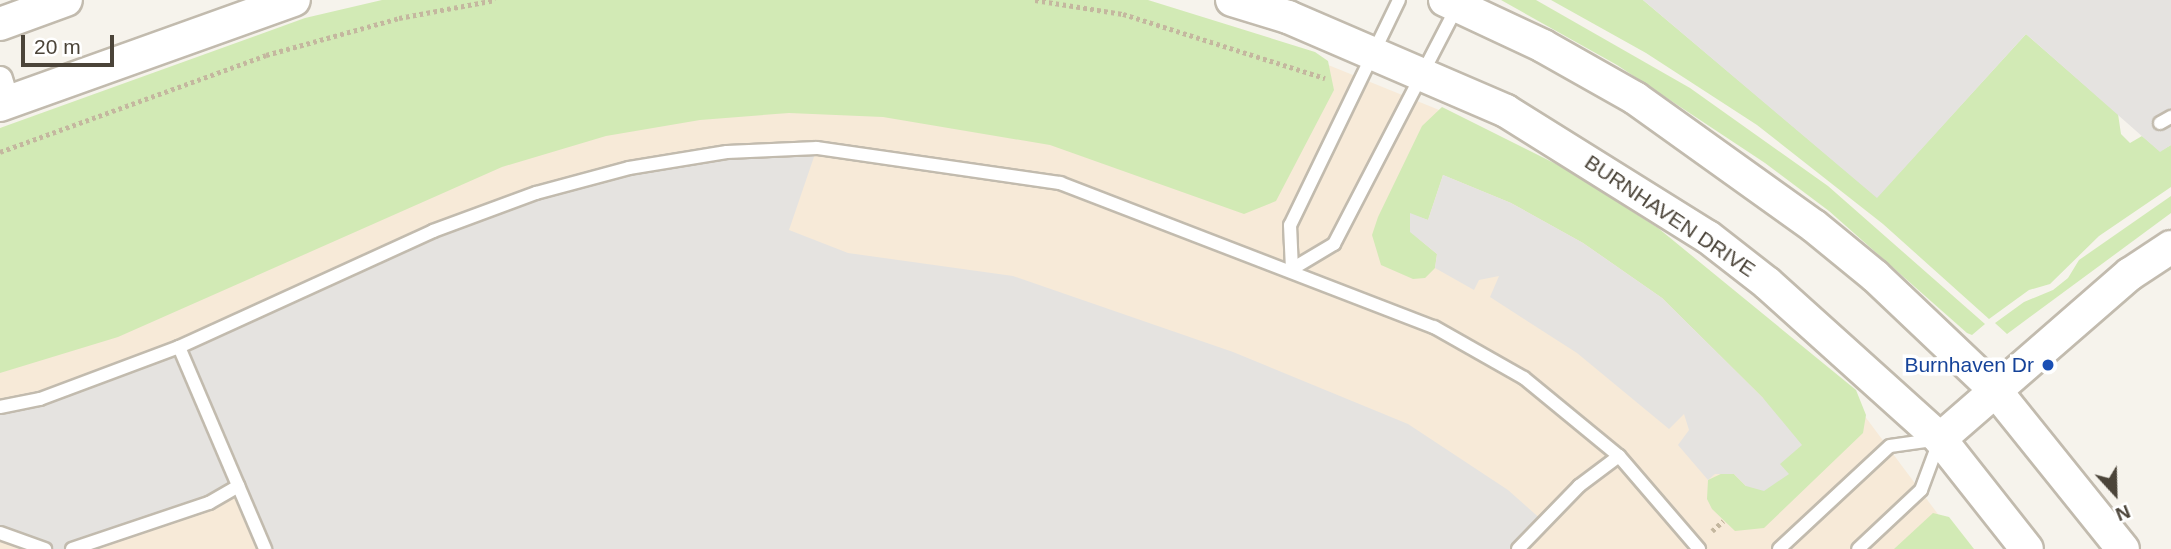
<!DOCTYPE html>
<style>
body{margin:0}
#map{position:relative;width:2171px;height:549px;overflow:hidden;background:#f6f3ec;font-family:Arial,sans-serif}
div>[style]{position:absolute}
.commercial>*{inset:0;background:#f7ead8}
.green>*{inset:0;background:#d2eab5}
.parking>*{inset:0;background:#e5e3e0}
.path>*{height:4.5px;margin-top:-2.25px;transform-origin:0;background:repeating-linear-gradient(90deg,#c4b79f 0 3.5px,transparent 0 7px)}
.roads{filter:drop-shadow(2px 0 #c2bbae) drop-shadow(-2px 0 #c2bbae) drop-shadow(0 2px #c2bbae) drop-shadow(0 -2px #c2bbae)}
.service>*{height:12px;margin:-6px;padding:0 6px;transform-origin:6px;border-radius:6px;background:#fff}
.minor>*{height:24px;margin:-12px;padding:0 12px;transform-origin:12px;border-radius:12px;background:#fff}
.tertiary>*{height:32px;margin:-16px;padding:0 16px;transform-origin:16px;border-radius:16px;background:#fff}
.dots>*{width:19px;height:19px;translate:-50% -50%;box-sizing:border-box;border:4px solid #fff;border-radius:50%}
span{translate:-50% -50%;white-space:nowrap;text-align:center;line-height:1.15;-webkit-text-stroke:7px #fff;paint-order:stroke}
.street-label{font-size:21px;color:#4b4439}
.transit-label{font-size:21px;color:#164399}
.right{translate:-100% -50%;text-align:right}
.north{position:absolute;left:2080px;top:458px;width:70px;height:70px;-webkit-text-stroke:5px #fff;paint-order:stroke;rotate:158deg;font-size:19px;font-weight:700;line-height:28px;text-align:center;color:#4b4439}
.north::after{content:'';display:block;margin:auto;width:24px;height:32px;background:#4b4439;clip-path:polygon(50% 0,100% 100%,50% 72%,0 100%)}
.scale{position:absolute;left:21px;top:35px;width:93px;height:32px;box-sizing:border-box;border:4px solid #4b4439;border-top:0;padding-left:9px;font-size:21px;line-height:24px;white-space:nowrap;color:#4b4439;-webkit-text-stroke:5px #fff;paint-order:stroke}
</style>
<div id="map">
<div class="commercial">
<i style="clip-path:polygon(418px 0,1311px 58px,1459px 118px,1852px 399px,1964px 549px,0 549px,0 134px)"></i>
</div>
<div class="green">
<i style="clip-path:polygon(382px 0,1148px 0,1315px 52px,1328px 61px,1334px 90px,1276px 201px,1244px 214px,1050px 145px,883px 117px,789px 113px,700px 120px,606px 136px,502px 167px,118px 337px,0 373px,0 128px,305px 18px)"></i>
<i style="clip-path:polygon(1501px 0,1536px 0,1690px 88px,1828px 186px,1985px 324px,1972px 335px,1967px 333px,1829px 211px,1765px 163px,1617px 65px)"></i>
<i style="clip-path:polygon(1551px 0,1643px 0,1877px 197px,2026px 34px,2118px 114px,2121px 134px,2130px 143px,2142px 136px,2160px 151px,2171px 145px,2171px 187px,2099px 236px,2050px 284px,2029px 290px,1989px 319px,1883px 224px,1757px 125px,1646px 53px)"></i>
<i style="clip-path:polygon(1442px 107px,1566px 169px,1658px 228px,1856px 390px,1866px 415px,1863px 433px,1764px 528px,1735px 531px,1712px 509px,1707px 499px,1708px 480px,1725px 472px,1734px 474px,1746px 486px,1779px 464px,1763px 398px,1662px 298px,1583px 243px,1511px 203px,1443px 175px,1428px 220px,1410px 214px,1419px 239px,1437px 254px,1435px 268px,1425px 278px,1413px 279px,1381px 265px,1372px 235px,1378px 217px,1422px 126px)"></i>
<i style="clip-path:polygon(2171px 196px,2171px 213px,2007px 334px,1995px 323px,2024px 302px,2053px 290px,2068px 278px,2079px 260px)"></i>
<i style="clip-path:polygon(1933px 513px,1949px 517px,1974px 549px,1894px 549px)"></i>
</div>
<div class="parking">
<i style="clip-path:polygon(1643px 0,2171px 0,2171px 145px,2160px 152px,2026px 34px,1877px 198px)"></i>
<i style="clip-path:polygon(817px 148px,789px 230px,848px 253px,1013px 276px,1233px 352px,1408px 424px,1508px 490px,1544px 522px,1518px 549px,265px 549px,239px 486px,72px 549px,45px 549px,0 533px,0 407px,179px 347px,433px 231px,629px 168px)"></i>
<i style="clip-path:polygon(1443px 175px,1511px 203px,1583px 243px,1662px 298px,1763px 398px,1802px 445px,1780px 464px,1789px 474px,1764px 491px,1746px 486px,1734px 474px,1715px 474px,1708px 480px,1678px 445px,1689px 430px,1684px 414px,1669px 429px,1577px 353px,1490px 297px,1499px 276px,1479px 280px,1474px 290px,1435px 268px,1437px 254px,1410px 232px,1410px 213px,1428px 220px)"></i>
</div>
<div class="path">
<i style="left:1035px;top:0;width:89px;rotate:9deg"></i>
<i style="left:1123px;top:14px;width:212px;rotate:17.6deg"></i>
<i style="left:0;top:152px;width:283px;rotate:-20deg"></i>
<i style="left:266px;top:55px;width:138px;rotate:-15.5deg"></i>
<i style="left:399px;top:18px;width:98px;rotate:-10.6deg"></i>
<i style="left:1712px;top:531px;width:15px;rotate:-42deg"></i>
</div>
<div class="roads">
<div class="service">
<i style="left:1399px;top:0;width:250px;rotate:115.8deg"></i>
<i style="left:1290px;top:225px;width:44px;rotate:87.4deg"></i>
<i style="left:1292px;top:269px;width:49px;rotate:-30.8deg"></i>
<i style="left:1334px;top:244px;width:269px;rotate:-62.6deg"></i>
<i style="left:2160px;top:123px;width:13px;rotate:-29deg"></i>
<i style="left:179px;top:347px;width:220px;rotate:66.9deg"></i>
<i style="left:0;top:407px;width:41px;rotate:-11.3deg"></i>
<i style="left:40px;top:399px;width:148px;rotate:-20.5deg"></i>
<i style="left:179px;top:347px;width:279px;rotate:-24.5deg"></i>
<i style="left:433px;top:231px;width:110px;rotate:-20.3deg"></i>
<i style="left:536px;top:193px;width:96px;rotate:-15deg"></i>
<i style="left:629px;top:168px;width:99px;rotate:-9.3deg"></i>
<i style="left:727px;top:152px;width:90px;rotate:-2.5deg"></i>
<i style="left:817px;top:148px;width:246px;rotate:8.2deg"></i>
<i style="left:1060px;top:183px;width:401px;rotate:21.1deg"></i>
<i style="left:1434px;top:327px;width:103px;rotate:29.5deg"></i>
<i style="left:1524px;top:378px;width:123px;rotate:39.4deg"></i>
<i style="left:1619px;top:456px;width:123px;rotate:49.3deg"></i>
<i style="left:0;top:533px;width:48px;rotate:19.6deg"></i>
<i style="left:72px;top:549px;width:145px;rotate:-18.6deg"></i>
<i style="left:209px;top:503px;width:34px;rotate:-30deg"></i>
<i style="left:1518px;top:549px;width:88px;rotate:-45.9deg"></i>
<i style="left:1579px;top:486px;width:50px;rotate:-36.9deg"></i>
<i style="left:1779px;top:549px;width:151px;rotate:-42.9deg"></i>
<i style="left:1890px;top:446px;width:50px;rotate:-8deg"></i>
<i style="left:1940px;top:439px;width:54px;rotate:110.4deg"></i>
<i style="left:1921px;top:490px;width:86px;rotate:136.9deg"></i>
</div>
<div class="minor">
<i style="left:0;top:79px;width:24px;rotate:73deg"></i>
</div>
<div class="tertiary">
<i style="left:1232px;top:0;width:59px;rotate:16.9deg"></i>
<i style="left:1288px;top:17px;width:237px;rotate:23.3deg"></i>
<i style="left:1506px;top:111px;width:238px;rotate:32deg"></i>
<i style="left:1708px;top:237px;width:75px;rotate:37.9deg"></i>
<i style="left:1767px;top:283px;width:233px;rotate:42deg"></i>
<i style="left:1940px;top:439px;width:140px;rotate:51.7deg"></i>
<i style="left:1445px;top:0;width:108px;rotate:25.1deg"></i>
<i style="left:1543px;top:46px;width:106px;rotate:29.5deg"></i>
<i style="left:1635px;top:98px;width:220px;rotate:35.6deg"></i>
<i style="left:1814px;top:226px;width:79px;rotate:39.3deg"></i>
<i style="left:1875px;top:276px;width:166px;rotate:43.5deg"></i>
<i style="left:1995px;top:390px;width:204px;rotate:51.2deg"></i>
<i style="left:0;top:24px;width:70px;rotate:-20deg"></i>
<i style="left:0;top:105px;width:312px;rotate:-19.7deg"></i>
<i style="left:1940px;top:439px;width:252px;rotate:-41deg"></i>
<i style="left:2130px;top:274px;width:49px;rotate:-33.4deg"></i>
</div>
</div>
<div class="dots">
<i style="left:2048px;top:365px;background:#1a4fb4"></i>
</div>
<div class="street-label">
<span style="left:1670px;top:216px;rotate:34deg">BURNHAVEN DRIVE</span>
</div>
<div class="transit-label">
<span class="right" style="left:2034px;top:365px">Burnhaven Dr</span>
</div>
<div class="north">N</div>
<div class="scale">20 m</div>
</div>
